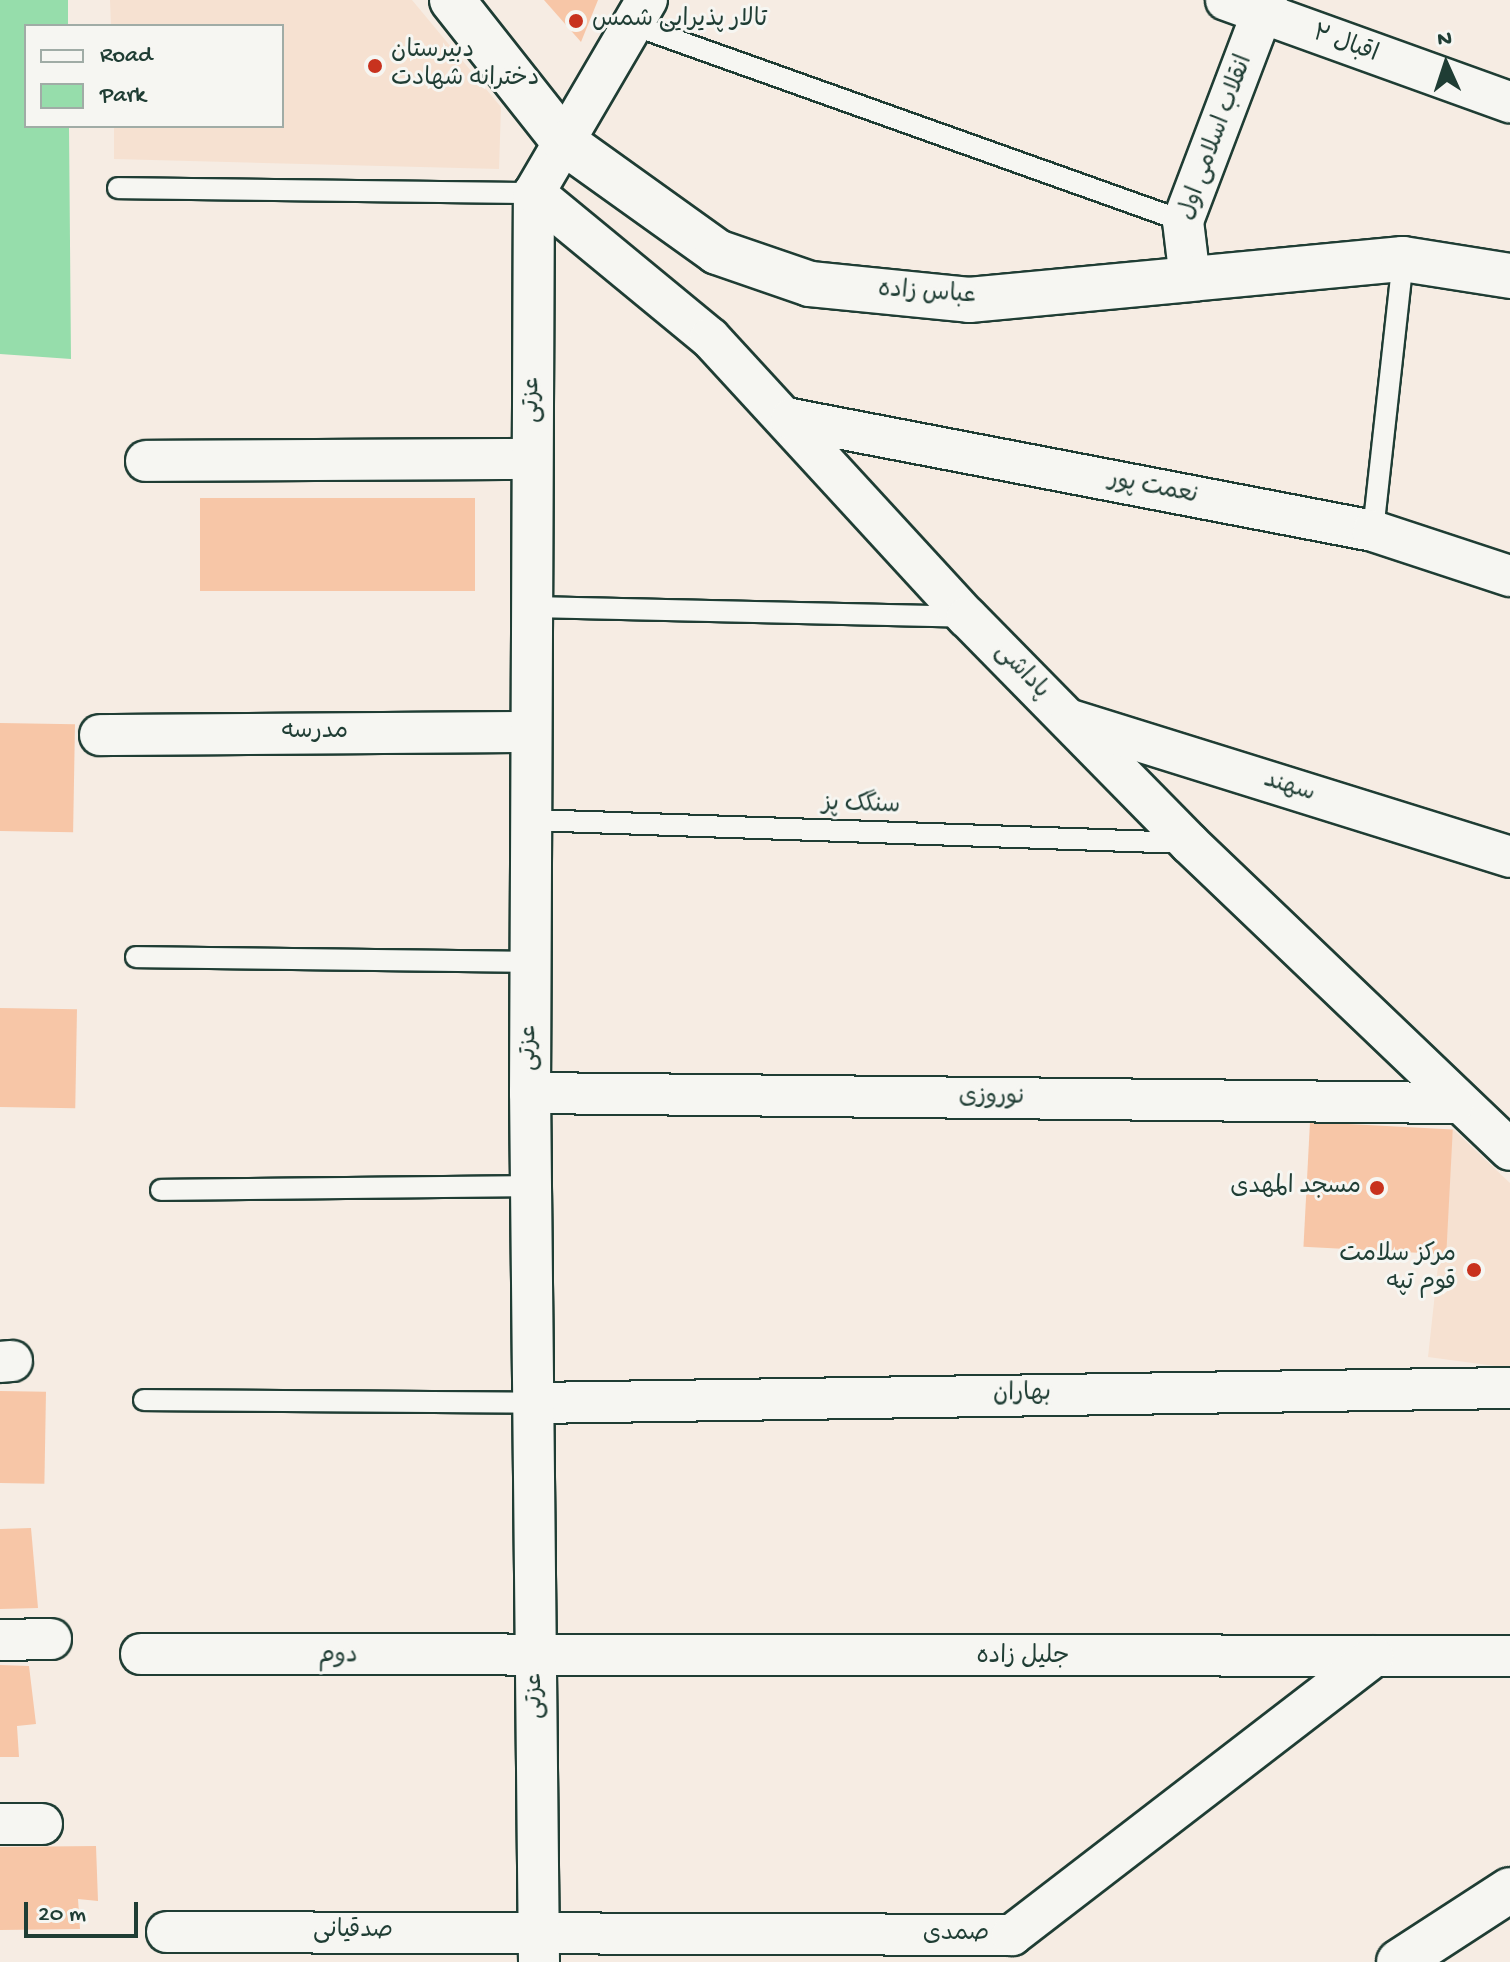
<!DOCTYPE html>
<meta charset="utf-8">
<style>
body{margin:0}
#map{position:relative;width:1510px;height:1962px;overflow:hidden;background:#f6ece3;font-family:"Gochi Hand","Playpen Sans Arabic",sans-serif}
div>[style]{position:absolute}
.built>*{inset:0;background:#f6e1d1}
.green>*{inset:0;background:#96ddab}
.building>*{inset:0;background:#f7c6a7;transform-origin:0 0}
.roads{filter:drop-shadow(2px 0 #1f3d34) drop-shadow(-2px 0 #1f3d34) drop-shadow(0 2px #1f3d34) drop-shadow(0 -2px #1f3d34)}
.service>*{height:20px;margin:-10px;padding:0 10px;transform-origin:10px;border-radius:10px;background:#f6f6f2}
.minor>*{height:40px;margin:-20px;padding:0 20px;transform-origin:20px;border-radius:20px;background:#f6f6f2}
.tertiary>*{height:44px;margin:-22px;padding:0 22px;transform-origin:22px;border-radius:22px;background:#f6f6f2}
.secondary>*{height:44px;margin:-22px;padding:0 22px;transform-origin:22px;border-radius:22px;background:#f6f6f2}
.dots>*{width:22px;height:22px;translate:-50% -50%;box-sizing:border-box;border:4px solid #f6f6f2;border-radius:50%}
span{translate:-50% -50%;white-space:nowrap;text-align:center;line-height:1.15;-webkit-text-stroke:6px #f6f6f2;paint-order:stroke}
.poi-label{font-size:24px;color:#1f3d34}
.left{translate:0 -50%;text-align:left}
.right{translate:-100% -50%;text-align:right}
.street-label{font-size:24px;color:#1f3d34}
.legend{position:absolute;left:24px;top:24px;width:260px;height:104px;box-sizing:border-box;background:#f6f6f2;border:2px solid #a0aca6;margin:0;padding:10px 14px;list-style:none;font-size:24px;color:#1f3d34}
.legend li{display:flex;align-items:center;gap:16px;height:40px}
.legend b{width:40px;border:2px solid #a0aca6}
.north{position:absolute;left:1406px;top:24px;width:80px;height:80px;-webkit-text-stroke:6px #f6f6f2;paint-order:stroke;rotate:357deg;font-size:22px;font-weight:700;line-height:32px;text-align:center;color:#1f3d34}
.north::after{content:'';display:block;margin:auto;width:28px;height:36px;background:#1f3d34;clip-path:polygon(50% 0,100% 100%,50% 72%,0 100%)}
.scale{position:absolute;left:24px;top:1902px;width:114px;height:36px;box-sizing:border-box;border:4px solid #1f3d34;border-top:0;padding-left:10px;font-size:24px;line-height:28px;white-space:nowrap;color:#1f3d34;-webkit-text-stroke:6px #f6f6f2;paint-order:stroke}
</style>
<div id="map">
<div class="built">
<i style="clip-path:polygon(110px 0,412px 0,501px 107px,499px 169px,114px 159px,114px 126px,282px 126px,282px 26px,111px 26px)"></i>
<i style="clip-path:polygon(1453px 1129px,1510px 1183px,1510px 1368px,1428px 1357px)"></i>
</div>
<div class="green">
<i style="clip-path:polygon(0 0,68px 0,68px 26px,26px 26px,26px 126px,69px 126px,71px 359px,0 354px)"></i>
</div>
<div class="building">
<i style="clip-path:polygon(544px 0,598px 0,581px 42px)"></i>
<i style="left:200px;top:498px;width:275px;height:93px"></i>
<i style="left:0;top:723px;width:75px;height:108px;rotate:1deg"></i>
<i style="left:0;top:1008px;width:77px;height:99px;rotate:1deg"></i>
<i style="left:1310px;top:1122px;width:143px;height:125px;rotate:3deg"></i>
<i style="left:0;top:1391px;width:46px;height:92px;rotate:1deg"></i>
<i style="clip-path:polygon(31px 1528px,38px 1608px,0 1609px,0 1529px)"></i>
<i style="clip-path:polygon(0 1665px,29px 1666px,36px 1724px,17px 1726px,19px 1757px,0 1757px)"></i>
<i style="clip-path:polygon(96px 1846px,98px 1901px,78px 1899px,80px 1929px,0 1930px,0 1847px)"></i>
</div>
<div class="roads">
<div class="service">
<i style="left:636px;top:26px;width:581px;rotate:19.62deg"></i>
<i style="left:118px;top:188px;width:416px;rotate:0.7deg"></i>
<i style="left:1373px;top:531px;width:274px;rotate:-83.7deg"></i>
<i style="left:531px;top:607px;width:436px;rotate:1.3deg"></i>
<i style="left:531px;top:820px;width:655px;rotate:2.01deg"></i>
<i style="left:136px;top:957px;width:395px;rotate:0.7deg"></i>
<i style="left:161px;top:1190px;width:370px;rotate:-0.6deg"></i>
<i style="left:144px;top:1400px;width:390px;rotate:0.4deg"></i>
</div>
<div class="minor">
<i style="left:1226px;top:0;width:302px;rotate:19.8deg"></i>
<i style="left:534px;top:193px;width:228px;rotate:39.5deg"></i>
<i style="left:710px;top:338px;width:379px;rotate:47.4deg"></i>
<i style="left:967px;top:617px;width:317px;rotate:45.5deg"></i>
<i style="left:1189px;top:843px;width:444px;rotate:43.7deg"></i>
<i style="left:1190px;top:279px;width:58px;rotate:-96.9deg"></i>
<i style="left:1183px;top:221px;width:236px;rotate:-69.2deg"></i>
<i style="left:791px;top:419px;width:593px;rotate:10.89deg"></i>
<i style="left:1373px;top:531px;width:144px;rotate:18.2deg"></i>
<i style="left:146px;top:461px;width:386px;rotate:-0.3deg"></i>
<i style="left:1071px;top:720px;width:460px;rotate:17.3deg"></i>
<i style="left:100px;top:735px;width:431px;rotate:-0.4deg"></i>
<i style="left:530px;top:1093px;width:924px;rotate:0.62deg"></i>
<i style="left:0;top:1362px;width:12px;rotate:-5deg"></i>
<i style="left:534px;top:1403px;width:976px;rotate:-0.88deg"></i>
<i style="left:0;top:1640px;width:51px;rotate:-1.1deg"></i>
<i style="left:141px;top:1654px;width:1369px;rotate:0.08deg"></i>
<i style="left:0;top:1824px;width:42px"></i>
<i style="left:167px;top:1932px;width:845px;rotate:0.2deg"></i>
<i style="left:1012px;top:1935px;width:456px;rotate:-37.6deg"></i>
<i style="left:539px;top:1962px;width:869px;rotate:-90.59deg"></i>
<i style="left:530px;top:1093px;width:900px;rotate:-89.75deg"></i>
<i style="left:534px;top:193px;width:224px;rotate:-59.7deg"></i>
</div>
<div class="tertiary">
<i style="left:452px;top:0;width:182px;rotate:51.7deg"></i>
<i style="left:565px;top:143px;width:187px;rotate:35.6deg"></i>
<i style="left:717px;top:252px;width:98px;rotate:19deg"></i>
<i style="left:810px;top:284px;width:160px;rotate:5.7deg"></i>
<i style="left:969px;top:300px;width:436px;rotate:-5.4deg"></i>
<i style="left:1403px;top:259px;width:108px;rotate:9deg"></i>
</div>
<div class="secondary">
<i style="left:1399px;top:1962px;width:132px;rotate:-33deg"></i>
</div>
</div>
<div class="dots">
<i style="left:576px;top:21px;background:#c8321e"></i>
<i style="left:375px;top:66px;background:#c8321e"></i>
<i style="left:1377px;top:1188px;background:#c8321e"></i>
<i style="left:1474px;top:1270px;background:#c8321e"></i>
</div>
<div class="poi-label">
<span class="left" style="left:592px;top:21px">تالار پذیرایی شمس</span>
<span class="left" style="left:391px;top:66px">دبیرستان<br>دخترانه شهادت</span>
<span class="right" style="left:1361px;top:1188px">مسجد المهدی</span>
<span class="right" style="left:1456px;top:1270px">مرکز سلامت<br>قوم تپه</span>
</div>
<div class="street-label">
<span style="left:1345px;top:45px;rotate:20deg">اقبال ۲</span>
<span style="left:1217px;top:138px;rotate:-70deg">انقلاب اسلامی اول</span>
<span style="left:927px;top:294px;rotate:4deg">عباس زاده</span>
<span style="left:533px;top:400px;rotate:-90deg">عزتی</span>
<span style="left:1153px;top:489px;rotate:11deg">نعمت پور</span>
<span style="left:1021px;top:672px;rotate:46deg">پاداشی</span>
<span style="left:315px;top:733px">مدرسه</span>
<span style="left:1289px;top:788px;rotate:17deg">سهند</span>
<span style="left:861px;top:806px;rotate:2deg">سنگک پز</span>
<span style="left:530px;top:1048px;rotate:-90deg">عزتی</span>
<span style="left:992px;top:1098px;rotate:1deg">نوروزی</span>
<span style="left:1022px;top:1395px;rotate:-1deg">بهاران</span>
<span style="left:338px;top:1657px;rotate:1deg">دوم</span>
<span style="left:1023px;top:1658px">جلیل زاده</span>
<span style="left:536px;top:1696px;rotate:-91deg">عزتی</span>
<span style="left:353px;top:1932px">صدقیانی</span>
<span style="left:956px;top:1935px">صمدی</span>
</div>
<ul class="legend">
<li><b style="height:10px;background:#f6f6f2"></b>Road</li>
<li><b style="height:22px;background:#96ddab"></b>Park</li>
</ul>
<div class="north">N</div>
<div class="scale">20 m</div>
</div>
